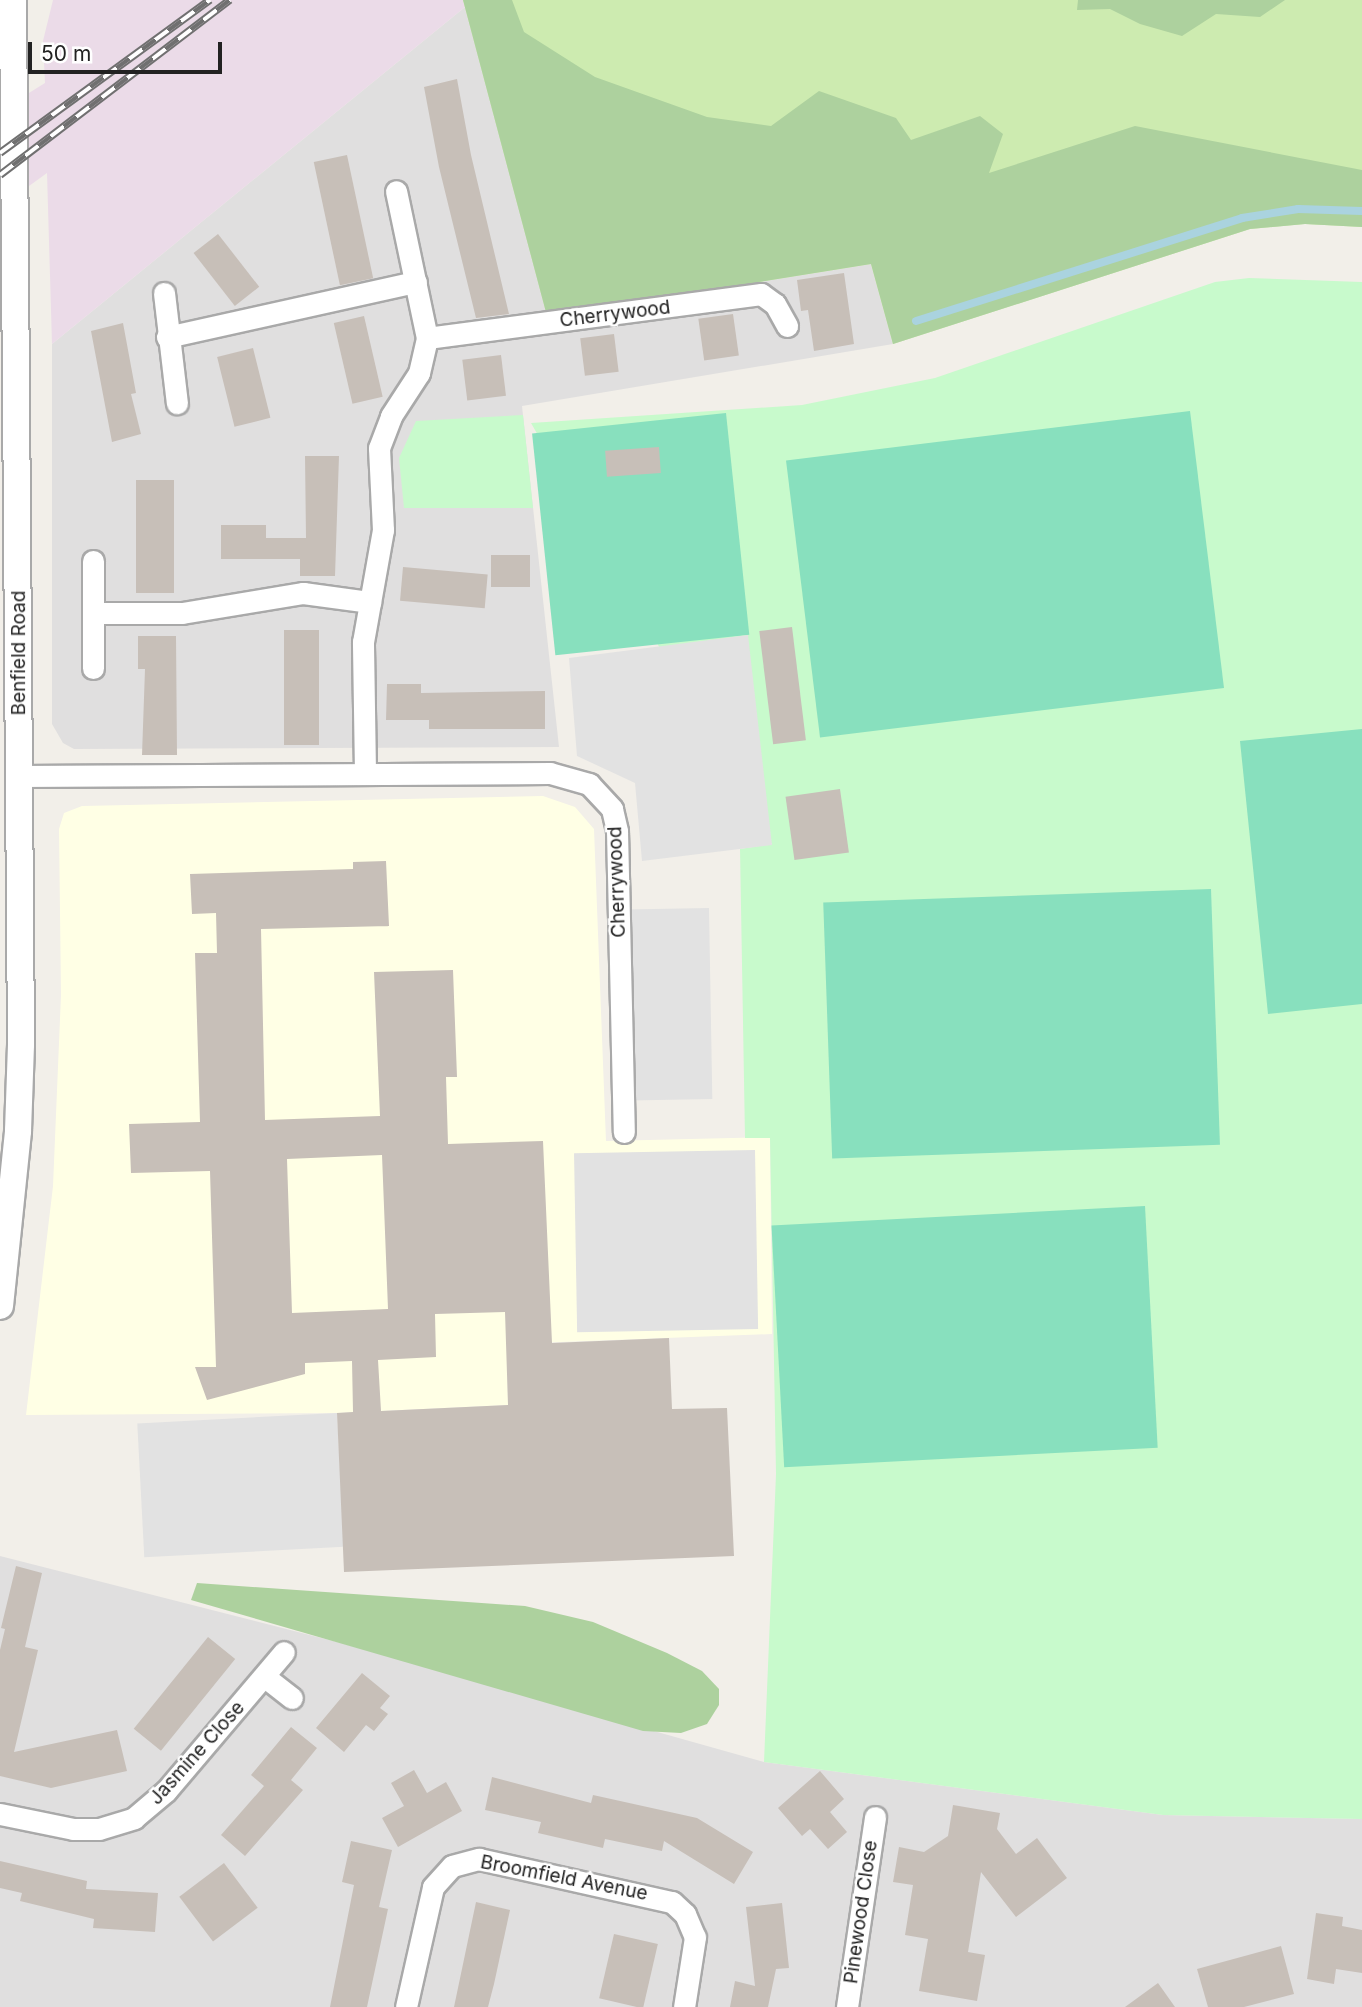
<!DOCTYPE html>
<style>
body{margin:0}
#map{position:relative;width:1362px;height:2007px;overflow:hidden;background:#f2efe9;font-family:Inter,sans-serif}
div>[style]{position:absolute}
.residential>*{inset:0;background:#e0dfdf}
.industrial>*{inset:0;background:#ebdbe8}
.education>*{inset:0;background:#ffffe5}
.grass>*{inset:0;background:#cdebb0}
.forest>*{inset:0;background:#add19e}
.park>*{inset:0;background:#c8facc}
.pitch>*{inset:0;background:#88e0be;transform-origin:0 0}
.parking>*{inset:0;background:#e2e2e2;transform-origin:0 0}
.stream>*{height:8px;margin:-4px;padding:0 4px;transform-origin:4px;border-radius:4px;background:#aad3df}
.building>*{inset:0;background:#c7bfb8;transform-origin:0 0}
.roads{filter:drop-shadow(2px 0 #a9a9a9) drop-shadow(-2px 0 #a9a9a9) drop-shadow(0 2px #a9a9a9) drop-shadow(0 -2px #a9a9a9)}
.minor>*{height:21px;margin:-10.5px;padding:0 10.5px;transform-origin:10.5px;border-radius:10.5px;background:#fff}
.tertiary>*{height:26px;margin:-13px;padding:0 13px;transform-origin:13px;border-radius:13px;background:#fff}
.rail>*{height:8px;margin-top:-4px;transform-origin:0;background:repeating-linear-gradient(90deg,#fff 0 16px,#707070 0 32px);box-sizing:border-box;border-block:2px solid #707070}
span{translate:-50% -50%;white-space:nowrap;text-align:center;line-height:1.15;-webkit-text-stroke:5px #fff;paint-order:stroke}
.street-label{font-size:19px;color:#222}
.scale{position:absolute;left:28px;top:42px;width:194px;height:32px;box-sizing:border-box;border:4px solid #222;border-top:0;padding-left:9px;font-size:21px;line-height:24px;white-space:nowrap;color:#222;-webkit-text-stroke:5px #fff;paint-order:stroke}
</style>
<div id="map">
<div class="residential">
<i style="clip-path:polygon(465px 7px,548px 316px,871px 264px,893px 344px,522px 406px,559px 747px,74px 749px,63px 743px,52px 724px,52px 344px)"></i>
<i style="clip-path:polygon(0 1556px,341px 1643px,764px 1762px,1163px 1815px,1362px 1819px,1362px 2007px,0 2007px)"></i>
</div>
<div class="industrial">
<i style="clip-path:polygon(53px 0,463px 0,465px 7px,52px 344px,47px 173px,0 207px,0 111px,45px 83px,43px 41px)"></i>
</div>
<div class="education">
<i style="clip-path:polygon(543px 796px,575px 807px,594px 829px,606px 1141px,770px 1137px,772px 1334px,507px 1344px,508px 1405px,337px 1413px,26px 1415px,53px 1186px,61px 995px,59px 829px,64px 813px,82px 806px)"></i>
</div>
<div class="grass">
<i style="clip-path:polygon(463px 0,1362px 0,1362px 227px,1305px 224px,1250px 229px,893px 344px,871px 264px,547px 316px)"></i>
</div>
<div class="forest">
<i style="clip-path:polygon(463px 0,512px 0,524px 32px,595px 77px,707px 117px,771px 126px,819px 91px,896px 118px,911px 140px,980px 116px,1003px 134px,989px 173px,1135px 126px,1362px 170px,1362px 227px,1305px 224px,1250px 229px,893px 344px,871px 264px,547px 316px)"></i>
<i style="clip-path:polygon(1078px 0,1285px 0,1260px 17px,1216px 14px,1182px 36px,1140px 24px,1110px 9px,1077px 10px)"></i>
<i style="clip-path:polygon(197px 1583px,525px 1606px,593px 1622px,667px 1653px,702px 1671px,719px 1689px,719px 1705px,707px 1724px,681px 1733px,643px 1731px,191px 1600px)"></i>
</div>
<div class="park">
<i style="clip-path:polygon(1249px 278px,1362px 282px,1362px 1819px,1163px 1815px,764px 1762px,776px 1474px,770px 1138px,745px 1138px,740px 849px,772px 844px,531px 423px,802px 405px,935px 378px,1215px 282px)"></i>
<i style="clip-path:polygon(523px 415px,533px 508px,404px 508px,399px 458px,416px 421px)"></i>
</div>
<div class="pitch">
<i style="left:1190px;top:411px;width:279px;height:407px;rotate:83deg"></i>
<i style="left:726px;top:413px;width:223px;height:195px;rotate:84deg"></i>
<i style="clip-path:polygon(1362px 729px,1362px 1004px,1268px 1014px,1240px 741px)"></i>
<i style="left:1211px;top:889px;width:256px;height:388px;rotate:88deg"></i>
<i style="left:1145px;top:1206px;width:242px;height:374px;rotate:87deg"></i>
</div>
<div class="parking">
<i style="clip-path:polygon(748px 635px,772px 845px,642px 861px,635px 783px,577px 756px,569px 658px)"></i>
<i style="left:709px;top:908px;width:191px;height:83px;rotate:89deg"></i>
<i style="left:755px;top:1150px;width:179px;height:181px;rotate:89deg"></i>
<i style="left:337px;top:1413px;width:134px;height:200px;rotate:87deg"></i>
</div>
<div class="stream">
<i style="left:916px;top:321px;width:342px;rotate:-17.5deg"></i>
<i style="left:1242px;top:218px;width:57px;rotate:-9.1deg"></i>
<i style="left:1298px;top:209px;width:64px;rotate:1.8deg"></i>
</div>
<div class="building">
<i style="clip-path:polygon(457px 79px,471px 155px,509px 314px,476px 318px,439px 167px,424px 87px)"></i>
<i style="left:347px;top:155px;width:126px;height:34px;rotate:78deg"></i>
<i style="left:218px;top:234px;width:67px;height:31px;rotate:52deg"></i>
<i style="clip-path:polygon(844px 273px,854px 344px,814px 351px,808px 310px,801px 311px,797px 280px)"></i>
<i style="left:733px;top:314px;width:42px;height:35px;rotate:82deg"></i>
<i style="left:364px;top:316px;width:83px;height:31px;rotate:77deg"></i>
<i style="clip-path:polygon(123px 323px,136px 393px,131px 394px,141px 434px,112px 442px,91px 331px)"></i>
<i style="left:614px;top:334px;width:38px;height:34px;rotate:83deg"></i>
<i style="left:253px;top:348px;width:72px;height:37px;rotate:76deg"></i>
<i style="left:501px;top:355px;width:41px;height:39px;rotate:83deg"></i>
<i style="left:659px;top:447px;width:26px;height:54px;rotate:86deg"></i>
<i style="clip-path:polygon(305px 456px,339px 456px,335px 576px,300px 576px,300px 559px,221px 559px,221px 525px,266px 525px,266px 538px,306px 538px)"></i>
<i style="left:136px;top:480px;width:38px;height:113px"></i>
<i style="left:491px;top:555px;width:39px;height:32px"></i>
<i style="left:403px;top:567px;width:85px;height:34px;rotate:5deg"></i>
<i style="left:792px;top:627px;width:114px;height:33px;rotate:83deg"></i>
<i style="left:284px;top:630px;width:35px;height:115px"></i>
<i style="clip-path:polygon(138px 636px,176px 636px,177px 755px,142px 755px,145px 669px,138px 669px)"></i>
<i style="clip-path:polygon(387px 684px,421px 684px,421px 693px,545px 691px,545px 729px,429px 729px,429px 720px,386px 720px)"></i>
<i style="left:840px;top:789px;width:64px;height:55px;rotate:82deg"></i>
<i style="clip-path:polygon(evenodd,386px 861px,389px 926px,261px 929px,265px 1120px,380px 1116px,374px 972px,453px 970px,457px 1077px,446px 1077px,448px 1144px,543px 1141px,552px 1343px,669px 1338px,672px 1409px,727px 1408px,734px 1556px,344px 1572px,337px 1413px,353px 1412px,352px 1361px,305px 1363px,305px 1374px,207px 1400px,195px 1367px,216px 1367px,210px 1171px,131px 1173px,129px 1124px,200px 1122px,195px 953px,217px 953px,216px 913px,192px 914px,190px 874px,353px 869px,353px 862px,386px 861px,382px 1155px,388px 1309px,292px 1313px,287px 1159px,382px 1155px,386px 861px,505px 1312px,508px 1405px,381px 1411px,378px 1360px,436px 1357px,435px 1314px,505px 1312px)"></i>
<i style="clip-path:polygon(16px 1566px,42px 1573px,25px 1647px,38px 1650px,14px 1752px,117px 1730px,127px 1771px,51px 1788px,0 1776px,0 1650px,5px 1629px,1px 1628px)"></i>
<i style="left:208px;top:1637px;width:35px;height:118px;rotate:39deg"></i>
<i style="clip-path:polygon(362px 1673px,390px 1696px,380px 1708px,388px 1714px,374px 1731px,366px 1725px,344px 1752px,316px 1728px)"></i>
<i style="clip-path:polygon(291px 1727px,317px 1748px,291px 1780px,303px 1790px,245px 1856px,221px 1835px,264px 1786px,251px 1775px)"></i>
<i style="clip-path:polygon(414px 1770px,427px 1793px,446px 1782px,462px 1811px,398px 1847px,382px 1818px,404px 1806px,391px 1783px)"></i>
<i style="clip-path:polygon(820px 1771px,844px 1799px,830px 1812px,847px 1832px,828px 1849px,810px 1829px,802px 1836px,778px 1808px)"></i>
<i style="clip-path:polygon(492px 1777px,591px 1803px,593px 1795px,697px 1818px,753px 1852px,734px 1884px,664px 1841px,662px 1851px,605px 1839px,603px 1848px,538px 1833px,541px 1822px,485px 1810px)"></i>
<i style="clip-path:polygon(953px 1805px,1000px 1813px,997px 1829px,1016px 1854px,1037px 1838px,1067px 1878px,1016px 1917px,981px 1872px,968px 1952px,985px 1955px,977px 2001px,919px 1991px,928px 1939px,905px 1935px,913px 1885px,893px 1882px,899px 1847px,924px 1852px,948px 1836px)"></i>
<i style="clip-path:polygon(351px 1841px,392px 1850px,379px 1907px,388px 1909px,367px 2007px,330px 2007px,354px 1885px,342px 1882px)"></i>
<i style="clip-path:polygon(0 1861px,87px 1881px,86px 1889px,158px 1893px,155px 1932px,93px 1928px,94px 1919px,20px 1901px,22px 1893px,0 1888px)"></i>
<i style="left:224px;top:1863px;width:56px;height:56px;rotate:53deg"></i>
<i style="clip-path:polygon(476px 1902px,510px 1910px,494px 1984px,488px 2007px,454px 2007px)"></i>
<i style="clip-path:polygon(782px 1903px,789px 1968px,776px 1969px,768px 2007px,730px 2007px,735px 1981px,755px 1986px,746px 1907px)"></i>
<i style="clip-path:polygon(1316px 1913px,1343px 1917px,1342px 1926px,1362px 1930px,1362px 1973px,1336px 1969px,1334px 1984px,1307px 1979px)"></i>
<i style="left:614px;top:1934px;width:45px;height:66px;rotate:13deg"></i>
<i style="clip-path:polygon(1281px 1946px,1294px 1994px,1244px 2007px,1208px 2007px,1197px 1969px)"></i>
<i style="clip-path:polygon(1158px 1983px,1175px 2007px,1125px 2007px)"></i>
</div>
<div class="roads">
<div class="minor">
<i style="left:164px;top:293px;width:111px;rotate:83.3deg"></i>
<i style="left:167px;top:337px;width:255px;rotate:-12.5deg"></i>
<i style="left:427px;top:338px;width:337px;rotate:-7.5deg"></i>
<i style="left:761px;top:294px;width:17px;rotate:36deg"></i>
<i style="left:775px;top:304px;width:25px;rotate:61deg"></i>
<i style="left:93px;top:561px;width:107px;rotate:90deg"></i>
<i style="left:93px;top:613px;width:89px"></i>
<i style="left:182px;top:613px;width:123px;rotate:-9.4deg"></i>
<i style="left:303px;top:593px;width:68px;rotate:7.7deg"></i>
<i style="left:365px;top:772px;width:130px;rotate:-90.9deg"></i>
<i style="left:363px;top:642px;width:114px;rotate:-79.9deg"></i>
<i style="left:383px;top:530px;width:82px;rotate:-92.8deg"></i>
<i style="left:379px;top:448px;width:34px;rotate:-69deg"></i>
<i style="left:391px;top:416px;width:51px;rotate:-56.9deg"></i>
<i style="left:419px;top:373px;width:36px;rotate:-77deg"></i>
<i style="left:427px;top:338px;width:150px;rotate:-101.9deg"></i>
<i style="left:19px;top:776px;width:531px;rotate:-0.32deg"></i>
<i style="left:550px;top:773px;width:41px;rotate:15.8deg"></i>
<i style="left:589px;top:784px;width:34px;rotate:47deg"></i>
<i style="left:612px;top:809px;width:23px;rotate:77deg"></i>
<i style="left:617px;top:831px;width:301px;rotate:88.7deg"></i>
<i style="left:265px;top:1677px;width:34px;rotate:38deg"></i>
<i style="left:0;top:1814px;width:75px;rotate:11.6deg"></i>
<i style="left:73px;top:1829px;width:26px"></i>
<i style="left:99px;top:1829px;width:37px;rotate:-17deg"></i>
<i style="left:134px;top:1818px;width:42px;rotate:-40.2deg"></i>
<i style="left:166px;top:1791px;width:182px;rotate:-49.7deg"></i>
<i style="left:406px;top:2007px;width:123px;rotate:-77.3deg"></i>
<i style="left:433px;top:1887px;width:28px;rotate:-48deg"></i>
<i style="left:452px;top:1866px;width:28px;rotate:-15deg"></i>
<i style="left:479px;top:1859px;width:198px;rotate:12.6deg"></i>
<i style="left:672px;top:1902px;width:18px;rotate:43deg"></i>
<i style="left:685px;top:1914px;width:25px;rotate:67deg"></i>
<i style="left:695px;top:1937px;width:71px;rotate:98.9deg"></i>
<i style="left:847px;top:2007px;width:192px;rotate:-81.6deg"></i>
</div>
<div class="tertiary">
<i style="left:0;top:1306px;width:176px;rotate:-84.1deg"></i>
<i style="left:18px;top:1131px;width:87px;rotate:-88deg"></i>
<i style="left:21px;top:1044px;width:1044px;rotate:-90.44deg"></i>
</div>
</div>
<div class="rail">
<i style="left:0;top:153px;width:260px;rotate:-36.1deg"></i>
<i style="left:0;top:175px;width:289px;rotate:-37.3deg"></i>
</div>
<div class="street-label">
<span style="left:615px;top:314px;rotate:-7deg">Cherrywood</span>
<span style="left:19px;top:653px;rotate:-90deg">Benfield Road</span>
<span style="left:617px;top:882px;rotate:-92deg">Cherrywood</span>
<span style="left:197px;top:1753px;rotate:-48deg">Jasmine Close</span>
<span style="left:564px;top:1878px;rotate:11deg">Broomfield Avenue</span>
<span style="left:861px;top:1912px;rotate:-82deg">Pinewood Close</span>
</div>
<div class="scale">50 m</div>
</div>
